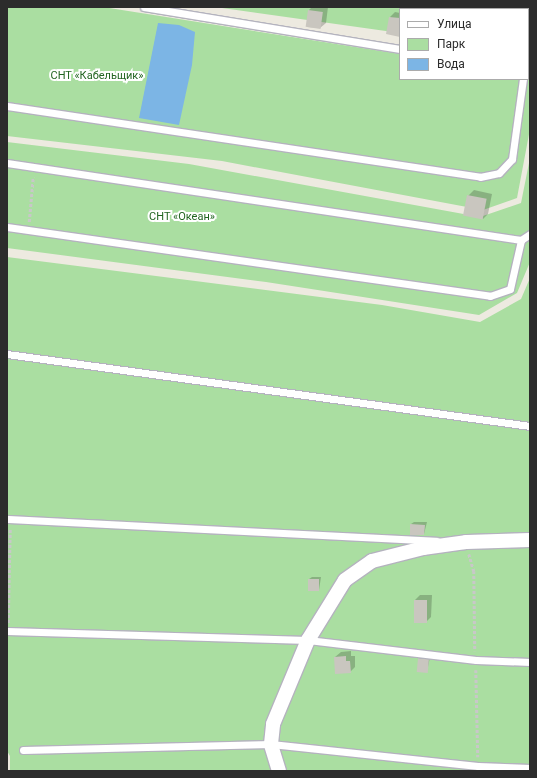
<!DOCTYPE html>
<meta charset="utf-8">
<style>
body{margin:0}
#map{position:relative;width:537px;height:778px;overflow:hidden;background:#edeae0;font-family:Roboto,sans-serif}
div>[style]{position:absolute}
.green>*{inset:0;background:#aadea1}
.water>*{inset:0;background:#7cb5e5}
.shadow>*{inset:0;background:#0003}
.building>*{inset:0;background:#c9c6bf;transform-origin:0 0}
.path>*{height:2.5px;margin-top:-1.25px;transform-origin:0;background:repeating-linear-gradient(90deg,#c8c8c8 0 3px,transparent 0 5px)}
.roads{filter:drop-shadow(1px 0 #b4b3be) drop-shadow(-1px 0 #b4b3be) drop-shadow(0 1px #b4b3be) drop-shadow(0 -1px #b4b3be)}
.service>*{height:7px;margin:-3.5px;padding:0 3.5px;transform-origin:3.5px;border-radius:3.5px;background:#fff}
.minor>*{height:14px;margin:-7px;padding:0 7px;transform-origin:7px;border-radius:7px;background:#fff}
span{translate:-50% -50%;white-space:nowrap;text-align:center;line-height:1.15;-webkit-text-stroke:4px #fff;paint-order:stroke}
.park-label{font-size:11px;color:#226521}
.frame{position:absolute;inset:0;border:8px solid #2c2c2c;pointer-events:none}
.legend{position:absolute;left:399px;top:8px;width:130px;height:72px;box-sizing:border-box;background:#fff;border:1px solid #ababab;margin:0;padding:5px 7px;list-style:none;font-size:12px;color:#2c2c2c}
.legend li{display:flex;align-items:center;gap:8px;height:20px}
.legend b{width:20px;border:1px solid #ababab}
</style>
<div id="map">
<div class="green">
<i style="clip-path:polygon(7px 7px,103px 7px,400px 54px,400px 79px,528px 79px,530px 73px,530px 129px,517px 198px,483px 210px,222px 161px,7px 136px)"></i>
<i style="clip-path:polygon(215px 7px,530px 7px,530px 52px,528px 9px,400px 9px,400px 33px)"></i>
<i style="clip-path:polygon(7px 142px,189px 164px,480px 217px,521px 203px,530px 158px,530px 262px,517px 293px,479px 315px,266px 282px,7px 248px)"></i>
<i style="clip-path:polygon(7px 257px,382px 305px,480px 322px,521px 299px,530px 278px,530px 771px,10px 771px,10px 756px,7px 751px)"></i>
</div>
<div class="water">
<i style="clip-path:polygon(158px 23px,179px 25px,195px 32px,192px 65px,179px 125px,139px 118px)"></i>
</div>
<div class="shadow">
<i style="clip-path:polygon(312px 7px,328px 7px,326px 23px,320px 28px,307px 27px,309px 10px)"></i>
<i style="clip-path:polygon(395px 12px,400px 13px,400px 36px,390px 17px)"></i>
<i style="clip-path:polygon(474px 190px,492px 194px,488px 214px,483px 219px,468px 196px)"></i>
<i style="clip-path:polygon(414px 522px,427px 522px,424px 534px,411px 524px)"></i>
<i style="clip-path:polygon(312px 577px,321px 577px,319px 590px,309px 579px)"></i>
<i style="clip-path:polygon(420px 595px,432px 595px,431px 617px,426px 622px,415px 600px)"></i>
<i style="clip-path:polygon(351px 651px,351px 656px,355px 656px,355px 667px,350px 672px,335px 657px,341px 652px)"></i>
<i style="clip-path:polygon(422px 656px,430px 657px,427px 672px,419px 659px)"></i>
</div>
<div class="building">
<i style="left:308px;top:10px;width:15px;height:17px;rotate:8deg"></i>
<i style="clip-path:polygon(389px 17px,400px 18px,400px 37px,386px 34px)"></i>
<i style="left:467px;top:195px;width:20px;height:21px;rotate:11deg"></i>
<i style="clip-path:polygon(410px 524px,425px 525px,424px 535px,410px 535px)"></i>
<i style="left:308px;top:579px;width:11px;height:12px"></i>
<i style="left:414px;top:600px;width:13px;height:23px"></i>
<i style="clip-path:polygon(346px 656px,346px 661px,350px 661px,351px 673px,335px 674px,334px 657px)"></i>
<i style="left:418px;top:658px;width:11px;height:14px;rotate:5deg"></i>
</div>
<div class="path">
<i style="left:29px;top:222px;width:45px;rotate:-84.9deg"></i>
<i style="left:469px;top:554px;width:18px;rotate:74deg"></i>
<i style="left:474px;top:571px;width:80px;rotate:89.3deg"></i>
<i style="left:8px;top:623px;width:95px;rotate:-88.8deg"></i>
<i style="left:476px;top:670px;width:87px;rotate:88.7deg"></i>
</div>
<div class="roads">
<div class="service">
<i style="left:144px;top:7px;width:259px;rotate:9.3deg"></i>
<i style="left:528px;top:71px;width:2px"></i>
<i style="left:7px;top:106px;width:478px;rotate:8.5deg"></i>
<i style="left:480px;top:177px;width:19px;rotate:-12deg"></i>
<i style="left:499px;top:173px;width:19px;rotate:-47deg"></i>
<i style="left:512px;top:159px;width:81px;rotate:-82.2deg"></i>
<i style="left:7px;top:163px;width:520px;rotate:8.52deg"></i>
<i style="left:521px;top:240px;width:11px;rotate:-34deg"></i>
<i style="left:7px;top:227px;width:488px;rotate:8.1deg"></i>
<i style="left:490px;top:296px;width:21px;rotate:-19deg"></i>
<i style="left:510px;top:289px;width:50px;rotate:-77.3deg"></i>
<i style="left:7px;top:354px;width:528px;rotate:7.84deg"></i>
<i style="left:7px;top:519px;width:430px;rotate:2.9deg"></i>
<i style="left:7px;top:631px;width:301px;rotate:1.7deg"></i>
<i style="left:308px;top:640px;width:169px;rotate:6.8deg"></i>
<i style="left:476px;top:660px;width:54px;rotate:2.1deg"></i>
<i style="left:23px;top:750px;width:248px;rotate:-1.4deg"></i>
<i style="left:271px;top:744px;width:208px;rotate:6.1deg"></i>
<i style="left:478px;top:766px;width:52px;rotate:2.2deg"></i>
</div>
<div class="minor">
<i style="left:279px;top:771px;width:28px;rotate:-107deg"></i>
<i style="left:271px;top:744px;width:20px;rotate:-84deg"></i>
<i style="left:273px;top:724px;width:91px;rotate:-67.4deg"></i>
<i style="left:308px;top:640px;width:70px;rotate:-58.3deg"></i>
<i style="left:345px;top:580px;width:33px;rotate:-35deg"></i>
<i style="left:372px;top:561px;width:53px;rotate:-14.3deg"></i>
<i style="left:423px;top:548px;width:43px;rotate:-7.9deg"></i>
<i style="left:466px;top:542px;width:64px;rotate:-1.8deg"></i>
</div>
</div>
<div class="park-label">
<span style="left:97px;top:76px">СНТ «Кабельщик»</span>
<span style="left:182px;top:217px">СНТ «Океан»</span>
</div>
<div class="frame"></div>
<ul class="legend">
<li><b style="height:5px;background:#fff"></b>Улица</li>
<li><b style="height:11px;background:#aadea1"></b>Парк</li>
<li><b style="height:11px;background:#7cb5e5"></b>Вода</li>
</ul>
</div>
